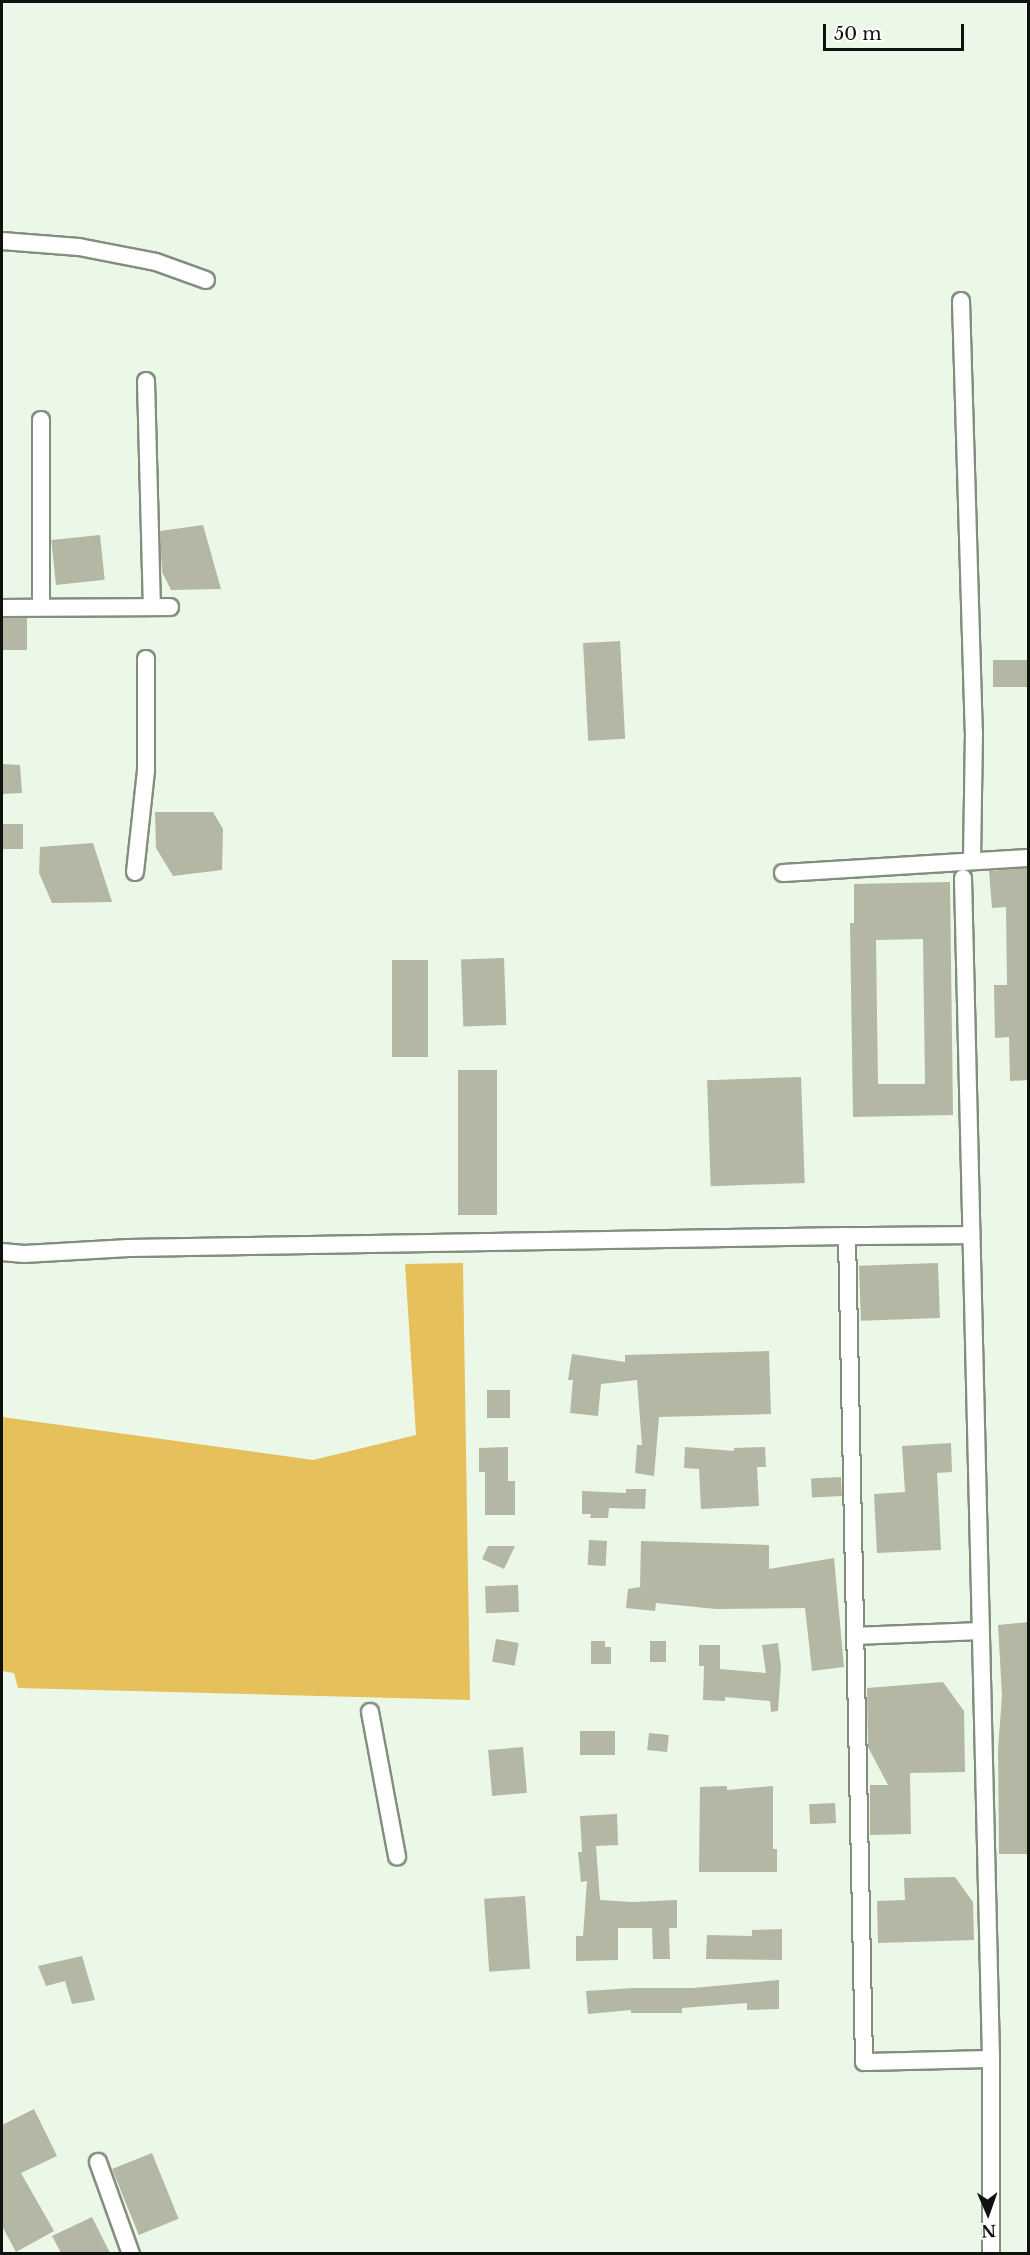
<!DOCTYPE html>
<style>
body{margin:0}
#map{position:relative;width:1030px;height:2255px;overflow:hidden;background:#ebf8e7;font-family:"Libre Baskerville",serif}
div>[style]{position:absolute}
.forest>*{inset:0;background:#e6c05b}
.building>*{inset:0;background:#b4b7a3;transform-origin:0 0}
.roads{filter:drop-shadow(2px 0 #828e7e) drop-shadow(-2px 0 #828e7e) drop-shadow(0 2px #828e7e) drop-shadow(0 -2px #828e7e)}
.minor>*{height:16px;margin:-8px;padding:0 8px;transform-origin:8px;border-radius:8px;background:#fff}
span{translate:-50% -50%;white-space:nowrap;text-align:center;line-height:1.15;-webkit-text-stroke:6px #fff;paint-order:stroke}
.frame{position:absolute;inset:0;border:3px solid #0e130d;pointer-events:none}
.north{position:absolute;left:958px;top:2183px;width:60px;height:60px;-webkit-text-stroke:4px #fff;paint-order:stroke;rotate:178deg;font-size:16px;font-weight:700;line-height:24px;text-align:center;color:#0e130d}
.north::after{content:'';display:block;margin:auto;width:21px;height:27px;background:#0e130d;clip-path:polygon(50% 0,100% 100%,50% 72%,0 100%)}
.scale{position:absolute;left:823px;top:24px;width:141px;height:27px;box-sizing:border-box;border:3px solid #0e130d;border-top:0;padding-left:8px;font-size:18px;line-height:21px;white-space:nowrap;color:#0e130d;-webkit-text-stroke:4px #fff;paint-order:stroke}
</style>
<div id="map">
<div class="forest">
<i style="clip-path:polygon(463px 1263px,470px 1700px,18px 1688px,14px 1673px,2px 1671px,2px 1417px,313px 1460px,416px 1435px,405px 1264px)"></i>
</div>
<div class="building">
<i style="clip-path:polygon(203px 525px,221px 589px,171px 590px,162px 572px,160px 531px)"></i>
<i style="left:100px;top:535px;width:45px;height:49px;rotate:84deg"></i>
<i style="left:2px;top:618px;width:25px;height:32px"></i>
<i style="left:620px;top:641px;width:98px;height:37px;rotate:87deg"></i>
<i style="left:993px;top:660px;width:36px;height:27px"></i>
<i style="clip-path:polygon(2px 764px,20px 765px,22px 793px,2px 794px)"></i>
<i style="clip-path:polygon(155px 812px,213px 812px,223px 829px,222px 870px,173px 876px,156px 848px)"></i>
<i style="left:2px;top:824px;width:21px;height:25px"></i>
<i style="clip-path:polygon(93px 843px,112px 902px,52px 903px,39px 873px,40px 847px)"></i>
<i style="clip-path:polygon(1029px 868px,1029px 1080px,1010px 1081px,1009px 1037px,995px 1038px,994px 985px,1007px 985px,1006px 907px,992px 908px,989px 871px)"></i>
<i style="clip-path:polygon(evenodd,950px 882px,953px 1115px,853px 1117px,850px 923px,854px 923px,854px 884px,950px 882px,923px 939px,925px 1084px,878px 1084px,876px 940px,923px 939px)"></i>
<i style="left:504px;top:958px;width:67px;height:43px;rotate:88deg"></i>
<i style="left:392px;top:960px;width:36px;height:97px"></i>
<i style="left:458px;top:1070px;width:39px;height:145px"></i>
<i style="left:801px;top:1077px;width:106px;height:94px;rotate:88deg"></i>
<i style="left:938px;top:1263px;width:55px;height:79px;rotate:88deg"></i>
<i style="clip-path:polygon(769px 1351px,771px 1414px,659px 1417px,654px 1476px,635px 1473px,637px 1445px,642px 1445px,637px 1380px,601px 1384px,598px 1416px,570px 1413px,573px 1380px,568px 1380px,572px 1354px,625px 1362px,625px 1355px)"></i>
<i style="left:487px;top:1390px;width:23px;height:28px"></i>
<i style="clip-path:polygon(951px 1443px,952px 1472px,937px 1473px,941px 1550px,877px 1553px,874px 1494px,905px 1492px,902px 1446px)"></i>
<i style="clip-path:polygon(508px 1447px,508px 1481px,515px 1481px,515px 1515px,485px 1515px,485px 1472px,479px 1472px,479px 1448px)"></i>
<i style="clip-path:polygon(685px 1447px,734px 1451px,734px 1448px,765px 1447px,766px 1467px,757px 1467px,759px 1506px,701px 1509px,699px 1469px,684px 1468px)"></i>
<i style="left:841px;top:1477px;width:19px;height:30px;rotate:87deg"></i>
<i style="clip-path:polygon(626px 1489px,646px 1489px,645px 1509px,609px 1508px,608px 1518px,590px 1518px,591px 1514px,582px 1514px,582px 1491px,626px 1493px)"></i>
<i style="left:589px;top:1540px;width:18px;height:25px;rotate:3deg"></i>
<i style="clip-path:polygon(641px 1541px,769px 1545px,769px 1569px,834px 1558px,844px 1667px,812px 1671px,805px 1608px,716px 1609px,656px 1603px,655px 1611px,626px 1608px,628px 1589px,640px 1587px)"></i>
<i style="clip-path:polygon(488px 1546px,515px 1546px,504px 1569px,482px 1559px)"></i>
<i style="left:518px;top:1585px;width:27px;height:33px;rotate:88deg"></i>
<i style="clip-path:polygon(1029px 1622px,1029px 1854px,999px 1854px,998px 1749px,1002px 1696px,998px 1625px)"></i>
<i style="left:496px;top:1639px;width:23px;height:23px;rotate:10deg"></i>
<i style="clip-path:polygon(591px 1641px,605px 1641px,605px 1647px,611px 1647px,611px 1664px,591px 1664px)"></i>
<i style="left:650px;top:1641px;width:16px;height:21px"></i>
<i style="clip-path:polygon(778px 1643px,781px 1667px,778px 1711px,771px 1712px,770px 1701px,725px 1697px,725px 1701px,703px 1700px,704px 1666px,699px 1666px,699px 1645px,720px 1645px,720px 1669px,766px 1673px,762px 1645px)"></i>
<i style="clip-path:polygon(943px 1682px,964px 1711px,965px 1772px,910px 1773px,911px 1834px,870px 1835px,870px 1785px,888px 1785px,868px 1747px,867px 1688px)"></i>
<i style="left:580px;top:1731px;width:35px;height:24px"></i>
<i style="left:649px;top:1733px;width:20px;height:17px;rotate:6deg"></i>
<i style="left:523px;top:1747px;width:46px;height:35px;rotate:85deg"></i>
<i style="clip-path:polygon(727px 1786px,727px 1790px,773px 1786px,773px 1849px,777px 1849px,777px 1872px,699px 1872px,700px 1787px)"></i>
<i style="left:835px;top:1803px;width:20px;height:26px;rotate:87deg"></i>
<i style="clip-path:polygon(617px 1814px,618px 1845px,596px 1846px,600px 1900px,632px 1902px,677px 1900px,677px 1928px,669px 1928px,670px 1959px,653px 1959px,652px 1928px,618px 1928px,618px 1960px,576px 1961px,576px 1936px,583px 1936px,587px 1881px,581px 1882px,578px 1852px,582px 1852px,580px 1816px)"></i>
<i style="clip-path:polygon(955px 1877px,973px 1902px,974px 1940px,878px 1943px,877px 1901px,905px 1900px,904px 1878px)"></i>
<i style="left:525px;top:1896px;width:73px;height:41px;rotate:86deg"></i>
<i style="clip-path:polygon(782px 1929px,782px 1960px,706px 1959px,707px 1935px,752px 1936px,752px 1930px)"></i>
<i style="clip-path:polygon(82px 1956px,95px 2000px,72px 2004px,65px 1981px,46px 1986px,38px 1966px)"></i>
<i style="clip-path:polygon(779px 1980px,779px 2009px,747px 2010px,747px 2003px,682px 2008px,682px 2013px,631px 2013px,631px 2010px,588px 2014px,586px 1991px,634px 1988px,693px 1988px)"></i>
<i style="clip-path:polygon(34px 2109px,57px 2156px,21px 2173px,54px 2231px,16px 2252px,2px 2226px,2px 2125px)"></i>
<i style="left:152px;top:2153px;width:71px;height:43px;rotate:68deg"></i>
<i style="clip-path:polygon(92px 2217px,110px 2253px,61px 2253px,52px 2236px)"></i>
</div>
<div class="roads">
<div class="minor">
<i style="left:2px;top:241px;width:77px;rotate:4.5deg"></i>
<i style="left:79px;top:247px;width:78px;rotate:11deg"></i>
<i style="left:156px;top:262px;width:53px;rotate:19.8deg"></i>
<i style="left:961px;top:301px;width:431px;rotate:88.3deg"></i>
<i style="left:974px;top:732px;width:128px;rotate:90.9deg"></i>
<i style="left:146px;top:381px;width:226px;rotate:88.5deg"></i>
<i style="left:41px;top:420px;width:187px;rotate:90deg"></i>
<i style="left:2px;top:608px;width:168px;rotate:-0.3deg"></i>
<i style="left:135px;top:872px;width:103px;rotate:-83.8deg"></i>
<i style="left:146px;top:770px;width:111px;rotate:-90deg"></i>
<i style="left:783px;top:873px;width:245px;rotate:-3.5deg"></i>
<i style="left:963px;top:878px;width:1181px;rotate:88.64deg"></i>
<i style="left:991px;top:2059px;width:195px;rotate:90deg"></i>
<i style="left:971px;top:1235px;width:124px;rotate:179.5deg"></i>
<i style="left:847px;top:1236px;width:826px;rotate:88.82deg"></i>
<i style="left:864px;top:2062px;width:127px;rotate:-1.4deg"></i>
<i style="left:2px;top:1252px;width:22px;rotate:5deg"></i>
<i style="left:24px;top:1254px;width:105px;rotate:-3.3deg"></i>
<i style="left:129px;top:1248px;width:718px;rotate:-0.96deg"></i>
<i style="left:855px;top:1636px;width:125px;rotate:-2.3deg"></i>
<i style="left:370px;top:1712px;width:147px;rotate:79.4deg"></i>
<i style="left:98px;top:2162px;width:98px;rotate:70.3deg"></i>
</div>
</div>
<div class="frame"></div>
<div class="north">N</div>
<div class="scale">50 m</div>
</div>
